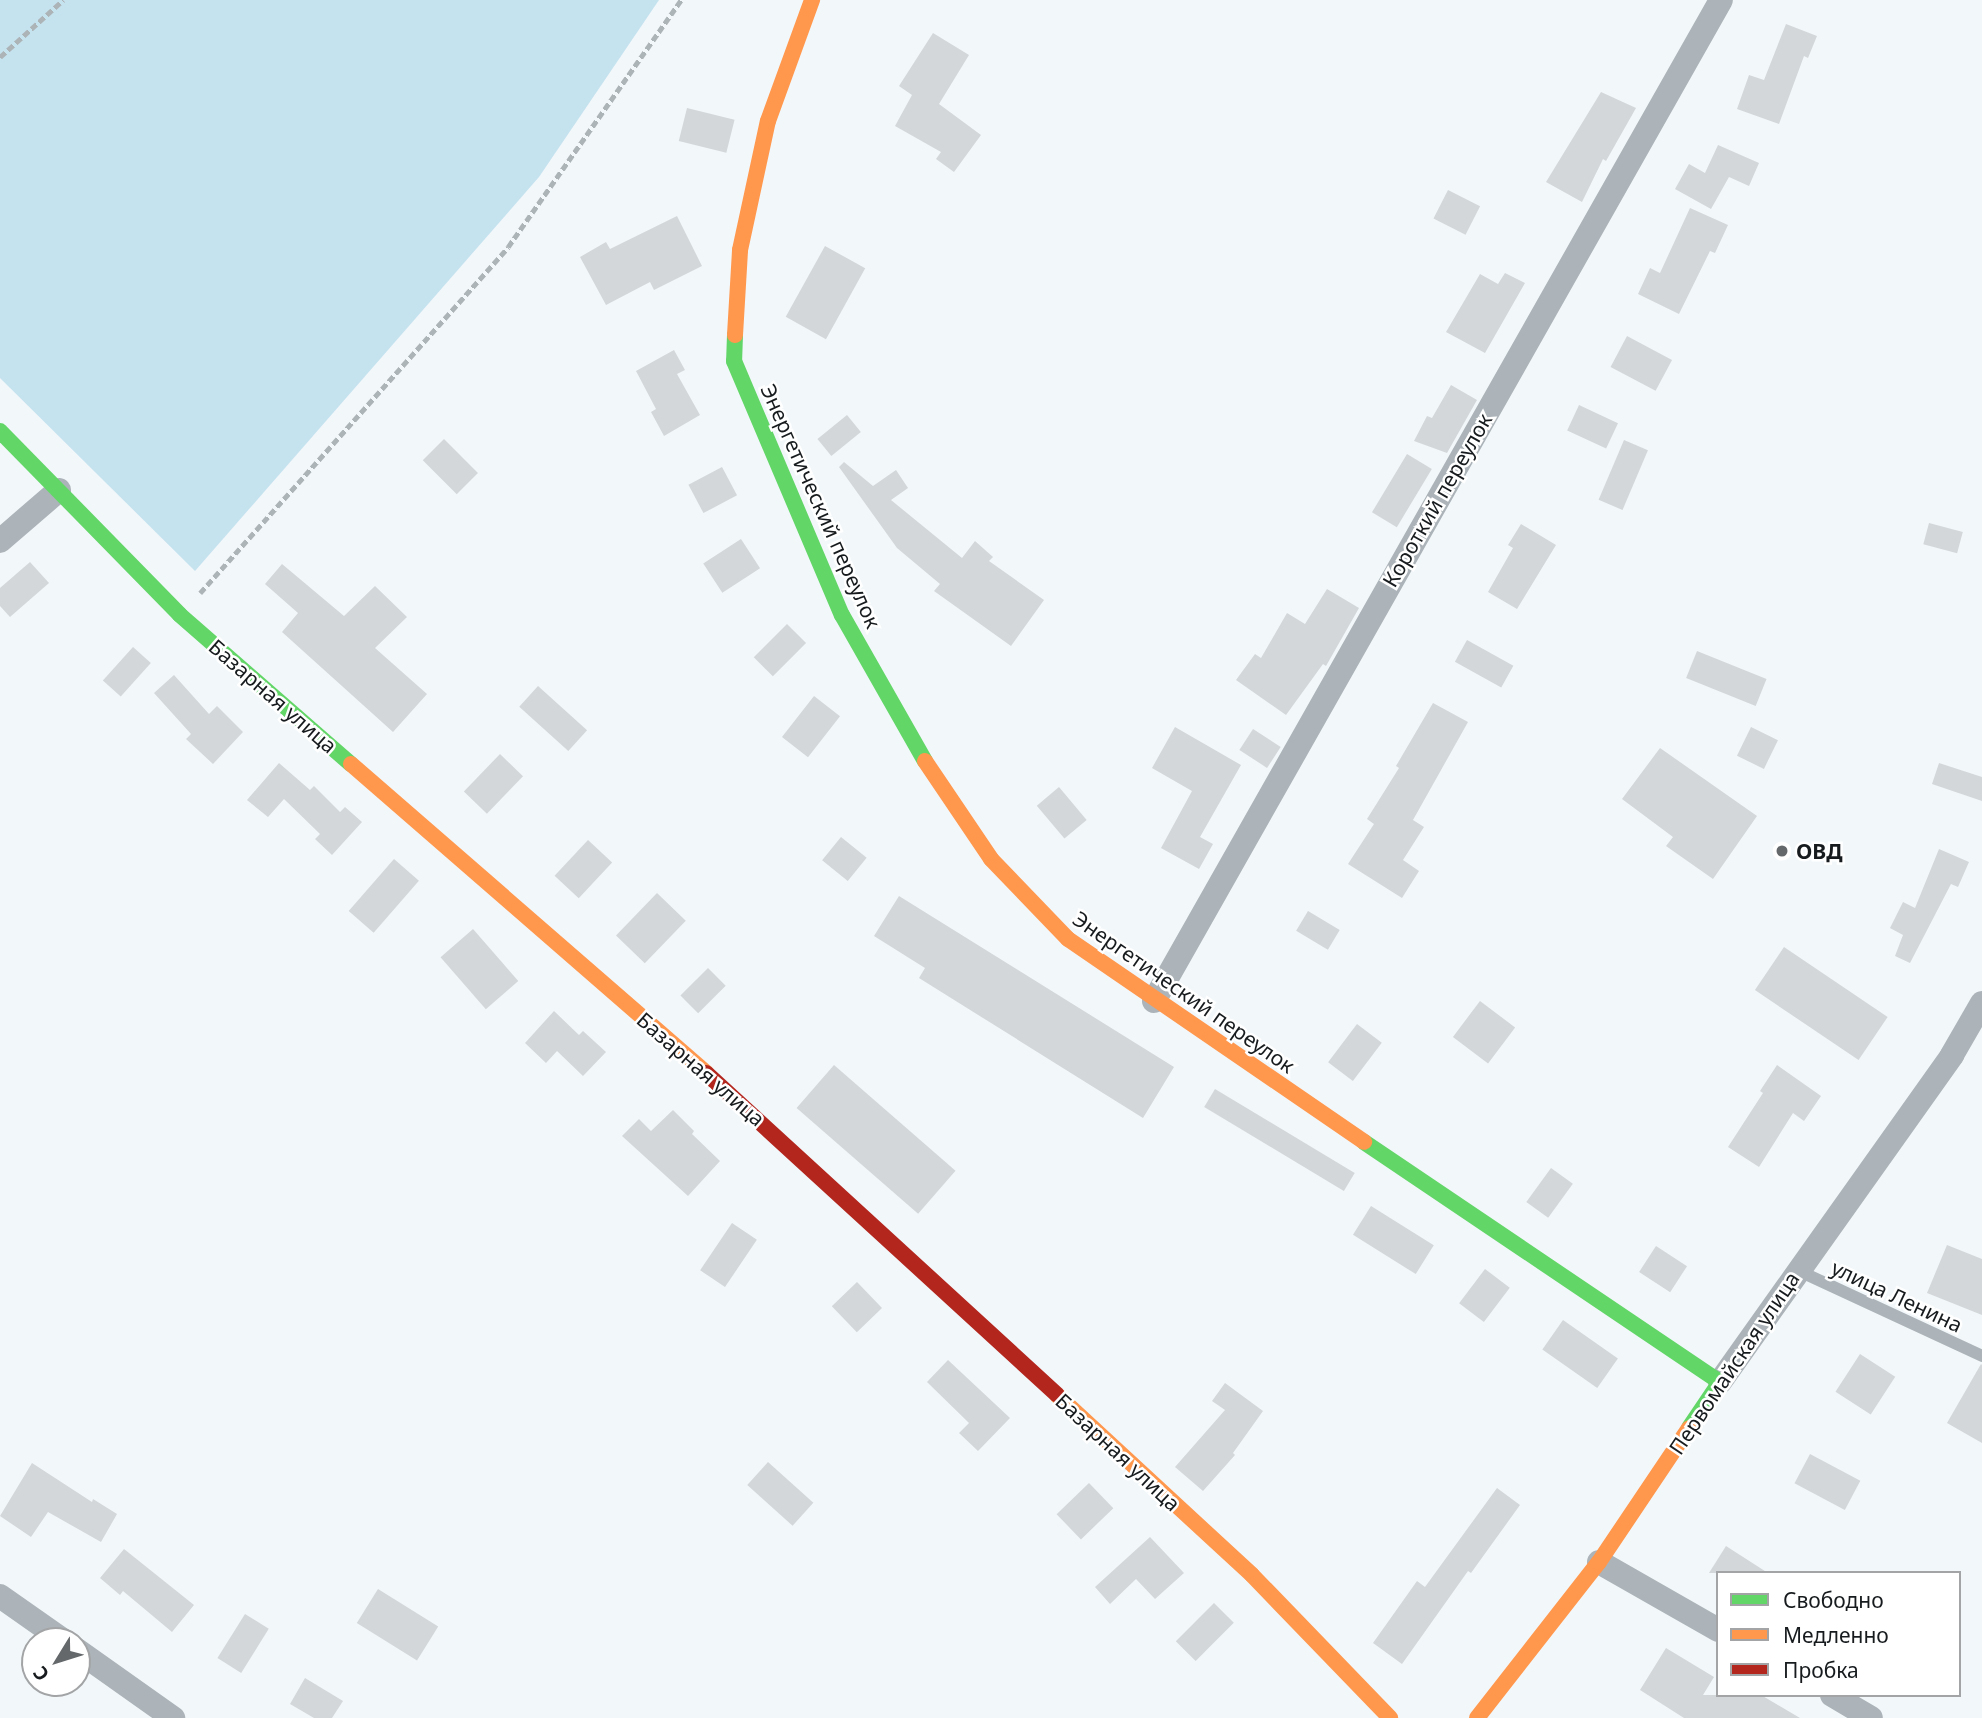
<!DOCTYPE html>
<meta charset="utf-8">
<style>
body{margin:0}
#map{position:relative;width:1982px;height:1718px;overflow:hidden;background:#f2f7fa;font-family:"Noto Sans",sans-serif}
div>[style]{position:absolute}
.green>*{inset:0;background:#c5e2ef}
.building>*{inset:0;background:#d3d7d9;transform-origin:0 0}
.path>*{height:4.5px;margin-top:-2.25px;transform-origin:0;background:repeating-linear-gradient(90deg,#adb4b7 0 7px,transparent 0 10.5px)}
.lane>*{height:12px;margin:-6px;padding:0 6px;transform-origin:6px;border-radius:6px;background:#acb4b9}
.street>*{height:24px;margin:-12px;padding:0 12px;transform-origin:12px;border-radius:12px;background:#acb4b9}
.fast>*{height:16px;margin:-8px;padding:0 8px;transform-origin:8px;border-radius:8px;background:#63d668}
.slow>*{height:16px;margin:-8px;padding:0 8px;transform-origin:8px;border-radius:8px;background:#ff974d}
.jam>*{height:16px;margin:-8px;padding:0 8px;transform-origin:8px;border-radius:8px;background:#b3261e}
.dots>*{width:19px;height:19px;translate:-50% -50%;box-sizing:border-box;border:4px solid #fff;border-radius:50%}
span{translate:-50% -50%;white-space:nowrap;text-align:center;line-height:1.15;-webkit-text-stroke:5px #fff;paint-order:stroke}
.street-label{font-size:21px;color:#171b1d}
.poi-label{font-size:21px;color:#171b1d;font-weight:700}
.left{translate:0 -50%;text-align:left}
.legend{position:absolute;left:1716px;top:1571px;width:245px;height:126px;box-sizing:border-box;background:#fff;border:2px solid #a2a4a5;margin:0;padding:9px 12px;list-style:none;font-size:21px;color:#171b1d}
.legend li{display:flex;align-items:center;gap:14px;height:35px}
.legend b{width:35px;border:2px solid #a2a4a5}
.north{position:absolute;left:21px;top:1627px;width:70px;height:70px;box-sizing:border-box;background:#fff;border:2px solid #a2a4a5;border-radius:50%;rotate:232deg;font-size:19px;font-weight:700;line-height:28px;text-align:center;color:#171b1d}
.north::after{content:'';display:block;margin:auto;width:24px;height:32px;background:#64686a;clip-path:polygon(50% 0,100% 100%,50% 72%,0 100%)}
</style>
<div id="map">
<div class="green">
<i style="clip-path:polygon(0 0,659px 0,539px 177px,195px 571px,0 378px)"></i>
</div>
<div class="building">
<i style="clip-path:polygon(1786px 24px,1817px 36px,1808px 58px,1804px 56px,1779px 124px,1737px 109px,1749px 75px,1764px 80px)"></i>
<i style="clip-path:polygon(933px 33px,969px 55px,939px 104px,981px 135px,954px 172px,936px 159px,941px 152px,895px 126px,912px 95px,899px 86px)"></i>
<i style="clip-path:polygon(1601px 92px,1636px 108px,1606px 161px,1603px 159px,1582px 202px,1546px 182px)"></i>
<i style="left:687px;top:108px;width:49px;height:34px;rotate:14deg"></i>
<i style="clip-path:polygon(1718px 145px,1759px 163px,1749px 186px,1729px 177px,1711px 209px,1675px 189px,1689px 164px,1705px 173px)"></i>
<i style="left:1448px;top:190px;width:36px;height:32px;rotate:27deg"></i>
<i style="clip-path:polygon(1690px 208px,1728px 225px,1715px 253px,1710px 251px,1679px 314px,1638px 294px,1650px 268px,1660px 273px)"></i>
<i style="clip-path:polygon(677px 216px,702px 266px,654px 290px,650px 282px,606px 305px,580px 257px,606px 242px,610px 249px)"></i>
<i style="left:825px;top:246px;width:46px;height:81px;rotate:29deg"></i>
<i style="clip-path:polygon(1505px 273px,1525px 283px,1485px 353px,1446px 332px,1480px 274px,1498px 284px)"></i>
<i style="left:1627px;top:336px;width:51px;height:35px;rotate:28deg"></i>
<i style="clip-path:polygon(674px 350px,685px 370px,677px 374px,700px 415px,664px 436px,651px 412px,656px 409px,636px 371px)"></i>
<i style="clip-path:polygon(1451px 385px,1477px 400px,1447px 453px,1414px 441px,1427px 416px,1432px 418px)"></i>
<i style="left:1579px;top:405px;width:43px;height:28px;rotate:25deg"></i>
<i style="left:847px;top:415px;width:22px;height:38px;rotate:51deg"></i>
<i style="left:444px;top:439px;width:48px;height:30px;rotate:45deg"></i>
<i style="left:1624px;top:440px;width:26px;height:65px;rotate:23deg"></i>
<i style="left:1407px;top:454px;width:29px;height:68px;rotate:31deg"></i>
<i style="clip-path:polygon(844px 462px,873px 486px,896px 470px,908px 488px,891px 500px,962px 558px,975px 541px,993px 557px,989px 561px,1044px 600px,1011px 646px,934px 591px,940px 584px,897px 548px,839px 467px)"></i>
<i style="left:722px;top:467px;width:32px;height:38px;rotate:62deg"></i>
<i style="left:1929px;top:523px;width:35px;height:22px;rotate:15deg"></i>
<i style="clip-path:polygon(1521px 524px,1556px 545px,1517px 609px,1488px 592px,1513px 548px,1508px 545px)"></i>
<i style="left:741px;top:539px;width:35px;height:45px;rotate:57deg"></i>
<i style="clip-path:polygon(30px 562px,49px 583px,10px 617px,0 606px,0 588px)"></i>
<i style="clip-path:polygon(282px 564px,344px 616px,375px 586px,407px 617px,375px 648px,427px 694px,393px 732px,282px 632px,298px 613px,265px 584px)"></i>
<i style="clip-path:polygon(1327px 589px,1359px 608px,1326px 666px,1323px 664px,1286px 715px,1236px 680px,1255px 654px,1261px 658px,1287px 613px,1305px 624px)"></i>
<i style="left:787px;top:624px;width:27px;height:47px;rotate:45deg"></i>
<i style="left:1467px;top:640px;width:53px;height:25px;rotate:29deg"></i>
<i style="left:133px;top:647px;width:24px;height:45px;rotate:42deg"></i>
<i style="left:1697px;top:651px;width:75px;height:29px;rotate:22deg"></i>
<i style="clip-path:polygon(174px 675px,209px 714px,217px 706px,243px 732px,213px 764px,186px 739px,191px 734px,154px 693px)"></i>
<i style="left:538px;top:686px;width:66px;height:28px;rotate:42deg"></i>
<i style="left:814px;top:696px;width:33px;height:52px;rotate:38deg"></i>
<i style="clip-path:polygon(1433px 703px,1468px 722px,1413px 820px,1424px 827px,1403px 860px,1419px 871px,1402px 898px,1348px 864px,1374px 824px,1367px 819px,1399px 768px,1396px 766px)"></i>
<i style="clip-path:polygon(1175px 727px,1241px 765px,1200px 837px,1213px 844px,1199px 869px,1161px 848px,1192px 791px,1152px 768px)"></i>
<i style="left:1751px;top:727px;width:30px;height:32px;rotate:26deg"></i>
<i style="left:1253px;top:729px;width:33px;height:25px;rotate:33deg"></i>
<i style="clip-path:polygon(1660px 748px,1757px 816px,1713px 879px,1666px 846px,1673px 837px,1622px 799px)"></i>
<i style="left:500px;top:754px;width:32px;height:52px;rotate:44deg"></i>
<i style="clip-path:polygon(279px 763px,310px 790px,314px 786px,340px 812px,345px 807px,362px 822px,332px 855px,315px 839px,320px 834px,284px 799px,268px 817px,247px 800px)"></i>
<i style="clip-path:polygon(1939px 763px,1982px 777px,1982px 801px,1932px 784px)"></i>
<i style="left:1059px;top:787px;width:43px;height:29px;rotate:50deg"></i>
<i style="left:841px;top:837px;width:33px;height:30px;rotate:39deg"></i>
<i style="left:588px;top:840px;width:33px;height:49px;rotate:43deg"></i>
<i style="clip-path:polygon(1939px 849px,1969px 862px,1958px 887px,1951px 884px,1910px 963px,1895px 956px,1903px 935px,1890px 928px,1903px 902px,1915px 908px)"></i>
<i style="left:394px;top:859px;width:33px;height:69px;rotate:41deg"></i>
<i style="left:657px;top:893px;width:40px;height:59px;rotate:44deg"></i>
<i style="clip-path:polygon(899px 896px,1174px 1067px,1143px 1118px,919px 978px,925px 968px,874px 936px)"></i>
<i style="left:1308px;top:911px;width:37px;height:23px;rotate:31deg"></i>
<i style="left:473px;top:929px;width:69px;height:43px;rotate:49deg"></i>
<i style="left:1784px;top:947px;width:125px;height:52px;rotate:34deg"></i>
<i style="left:708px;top:968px;width:25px;height:39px;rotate:45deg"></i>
<i style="left:1480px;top:1001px;width:44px;height:45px;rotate:37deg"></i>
<i style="clip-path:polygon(554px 1011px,579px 1035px,583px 1031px,606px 1052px,583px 1076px,557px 1051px,546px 1063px,525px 1043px)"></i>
<i style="left:1357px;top:1024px;width:31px;height:48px;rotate:37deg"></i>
<i style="left:834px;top:1065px;width:161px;height:57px;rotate:41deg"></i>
<i style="clip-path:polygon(1777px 1065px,1821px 1096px,1804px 1121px,1793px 1113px,1759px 1167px,1728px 1147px,1763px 1093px,1760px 1091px)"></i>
<i style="left:1215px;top:1089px;width:163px;height:21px;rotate:31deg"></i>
<i style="clip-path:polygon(673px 1110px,694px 1131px,692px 1134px,720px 1161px,688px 1196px,622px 1136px,639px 1119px,651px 1131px)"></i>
<i style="left:1551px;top:1168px;width:27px;height:42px;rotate:36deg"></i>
<i style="left:1371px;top:1206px;width:74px;height:34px;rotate:32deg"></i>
<i style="left:732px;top:1223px;width:30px;height:57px;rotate:34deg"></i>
<i style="clip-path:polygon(1947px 1245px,1982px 1259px,1982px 1315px,1927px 1293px)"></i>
<i style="left:1656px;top:1246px;width:37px;height:31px;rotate:33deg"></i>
<i style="left:1485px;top:1269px;width:31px;height:43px;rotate:37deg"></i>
<i style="left:857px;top:1282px;width:36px;height:35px;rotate:46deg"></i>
<i style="left:1563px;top:1320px;width:67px;height:36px;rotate:35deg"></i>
<i style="left:1860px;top:1354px;width:42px;height:45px;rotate:33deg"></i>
<i style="clip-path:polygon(948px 1360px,1010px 1418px,978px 1451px,959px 1433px,969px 1423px,927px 1382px)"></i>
<i style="clip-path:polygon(1981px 1364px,1982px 1365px,1982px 1443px,1947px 1423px)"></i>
<i style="clip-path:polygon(1225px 1383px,1263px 1411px,1233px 1453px,1235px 1455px,1203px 1491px,1175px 1467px,1225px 1410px,1212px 1401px)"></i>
<i style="left:1810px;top:1454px;width:57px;height:33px;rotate:28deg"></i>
<i style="left:768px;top:1462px;width:61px;height:31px;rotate:42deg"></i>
<i style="clip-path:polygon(32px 1463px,92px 1502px,93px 1499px,117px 1514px,101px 1542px,48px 1512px,31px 1537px,0 1516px)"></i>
<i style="left:1089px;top:1483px;width:35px;height:45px;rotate:46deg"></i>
<i style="clip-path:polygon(1497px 1488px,1520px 1505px,1471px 1573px,1468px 1571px,1402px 1664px,1373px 1643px,1417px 1581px,1425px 1587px)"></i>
<i style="clip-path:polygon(1150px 1537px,1184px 1573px,1155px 1599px,1136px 1579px,1110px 1604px,1095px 1587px)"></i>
<i style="clip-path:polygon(1726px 1546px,1768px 1573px,1709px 1573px)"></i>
<i style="clip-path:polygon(124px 1549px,194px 1605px,172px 1632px,123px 1591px,120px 1595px,100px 1578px)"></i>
<i style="left:378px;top:1589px;width:71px;height:40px;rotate:32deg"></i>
<i style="left:1214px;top:1603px;width:28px;height:54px;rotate:45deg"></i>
<i style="left:245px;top:1614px;width:28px;height:52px;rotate:32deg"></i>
<i style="clip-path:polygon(1666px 1648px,1714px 1677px,1703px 1695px,1761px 1695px,1800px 1718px,1684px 1718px,1640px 1690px)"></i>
<i style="clip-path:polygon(305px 1678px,343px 1701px,332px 1718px,314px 1718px,290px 1704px)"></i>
</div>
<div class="path">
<i style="left:0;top:57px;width:85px;rotate:-42.1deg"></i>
<i style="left:200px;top:593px;width:463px;rotate:-48.3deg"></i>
<i style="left:508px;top:247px;width:302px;rotate:-55deg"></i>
</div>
<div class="lane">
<i style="left:1797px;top:1270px;width:204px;rotate:24.9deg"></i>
</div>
<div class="street">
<i style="left:0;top:541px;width:78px;rotate:-40.8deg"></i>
<i style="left:1154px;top:1001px;width:1150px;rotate:-60.47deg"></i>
<i style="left:1720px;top:1382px;width:401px;rotate:-54.6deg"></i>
<i style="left:1952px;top:1055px;width:60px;rotate:-60deg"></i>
<i style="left:1599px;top:1562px;width:137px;rotate:29.7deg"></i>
<i style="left:0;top:1596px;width:78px;rotate:35.1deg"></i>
<i style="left:77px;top:1650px;width:118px;rotate:35.3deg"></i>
<i style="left:1832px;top:1695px;width:45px;rotate:30.5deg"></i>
</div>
<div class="fast">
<i style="left:735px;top:335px;width:26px;rotate:92deg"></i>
<i style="left:734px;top:361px;width:276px;rotate:67deg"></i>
<i style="left:842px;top:615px;width:168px;rotate:60.4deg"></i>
<i style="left:0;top:431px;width:257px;rotate:45.6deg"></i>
<i style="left:180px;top:615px;width:227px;rotate:41.1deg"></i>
<i style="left:1364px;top:1142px;width:429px;rotate:34deg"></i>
<i style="left:1720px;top:1382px;width:55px;rotate:124deg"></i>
</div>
<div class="slow">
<i style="left:735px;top:335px;width:85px;rotate:-86.6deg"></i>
<i style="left:740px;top:250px;width:132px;rotate:-77.8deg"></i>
<i style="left:768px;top:121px;width:129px;rotate:-70deg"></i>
<i style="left:925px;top:761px;width:118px;rotate:56deg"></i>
<i style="left:991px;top:859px;width:111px;rotate:46.1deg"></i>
<i style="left:1068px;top:939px;width:359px;rotate:34.4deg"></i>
<i style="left:351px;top:764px;width:471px;rotate:41deg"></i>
<i style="left:1057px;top:1395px;width:265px;rotate:42.7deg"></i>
<i style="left:1252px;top:1575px;width:199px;rotate:46deg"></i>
<i style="left:1477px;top:1718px;width:198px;rotate:-52deg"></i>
<i style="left:1599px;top:1562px;width:161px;rotate:-56.1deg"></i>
</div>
<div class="jam">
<i style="left:706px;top:1073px;width:476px;rotate:42.5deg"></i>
</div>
<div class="dots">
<i style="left:1782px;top:851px;background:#64686a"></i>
</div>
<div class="street-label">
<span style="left:1437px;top:500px;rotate:-60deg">Короткий переулок</span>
<span style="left:821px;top:506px;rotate:66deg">Энергетический переулок</span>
<span style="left:273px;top:696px;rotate:41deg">Базарная улица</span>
<span style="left:1184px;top:992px;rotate:35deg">Энергетический переулок</span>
<span style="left:701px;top:1069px;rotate:41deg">Базарная улица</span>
<span style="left:1897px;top:1296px;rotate:25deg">улица Ленина</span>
<span style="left:1734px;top:1363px;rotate:-56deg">Первомайская улица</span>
<span style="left:1118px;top:1452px;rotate:43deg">Базарная улица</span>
</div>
<div class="poi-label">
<span class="left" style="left:1796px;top:851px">ОВД</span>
</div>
<ul class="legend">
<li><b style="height:9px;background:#63d668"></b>Свободно</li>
<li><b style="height:9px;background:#ff974d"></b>Медленно</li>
<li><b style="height:9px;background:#b3261e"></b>Пробка</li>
</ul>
<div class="north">С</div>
</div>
